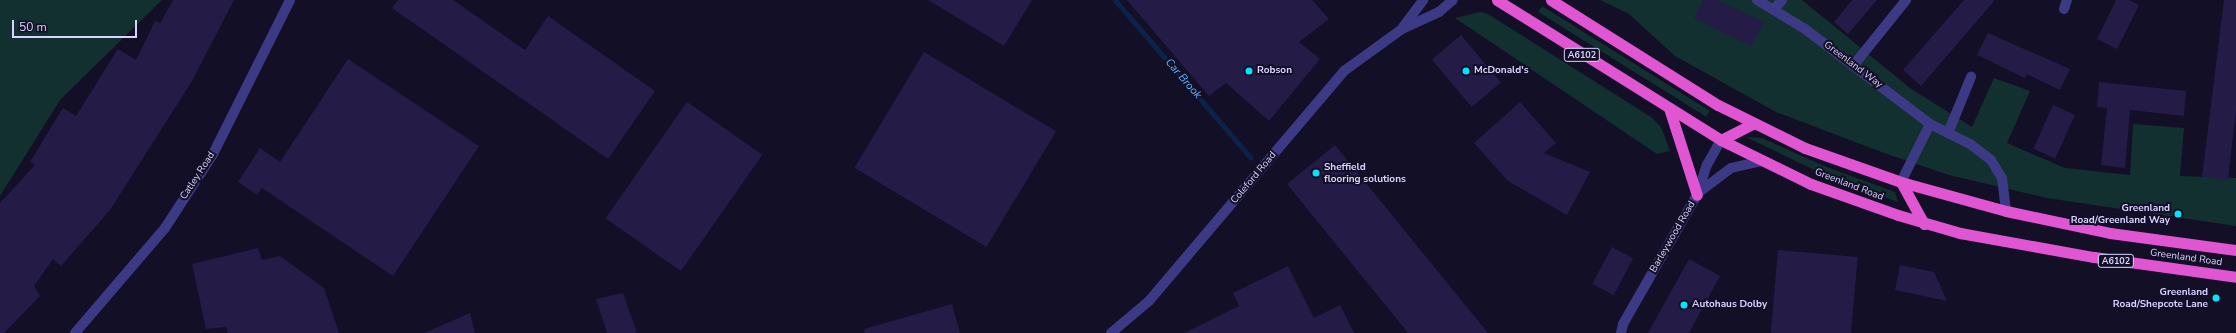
<!DOCTYPE html>
<style>
body{margin:0}
#map{position:relative;width:2236px;height:333px;overflow:hidden;background:#130f26;font-family:"Nunito Sans",sans-serif}
div>[style]{position:absolute}
.green>*{inset:0;background:#12302f;transform-origin:0 0}
.stream>*{height:5px;margin:-2.5px;padding:0 2.5px;transform-origin:2.5px;border-radius:2.5px;background:#0c2248}
.building>*{inset:0;background:#241b47;transform-origin:0 0}
.minor>*{height:10px;margin:-5px;padding:0 5px;transform-origin:5px;border-radius:5px;background:#3d3a85}
.trunk>*{height:11px;margin:-5.5px;padding:0 5.5px;transform-origin:5.5px;border-radius:5.5px;background:#e055d1}
.dots>*{width:11px;height:11px;translate:-50% -50%;box-sizing:border-box;border:2px solid #130f26;border-radius:50%}
span{translate:-50% -50%;white-space:nowrap;text-align:center;line-height:1.15;-webkit-text-stroke:4px #130f26;paint-order:stroke}
.shield-label span{padding:1px 3px;background:#130f26;border:1px solid;border-radius:3px;-webkit-text-stroke-width:0}
.shield-label{font-size:9px;color:#d9d4ff;font-weight:700}
.street-label{font-size:10px;color:#d9d4ff}
.poi-label{font-size:10px;color:#d9d4ff;font-weight:700}
.left{translate:0 -50%;text-align:left}
.right{translate:-100% -50%;text-align:right}
.water-label{font-size:11px;color:#62b6ff;font-style:italic}
.scale{position:absolute;left:12px;top:20px;width:125px;height:18px;box-sizing:border-box;border:2px solid #d9d4ff;border-top:0;padding-left:5px;font-size:12px;line-height:14px;white-space:nowrap;color:#d9d4ff;-webkit-text-stroke:3px #130f26;paint-order:stroke}
</style>
<div id="map">
<div class="green">
<i style="clip-path:polygon(0 0,162px 0,60px 100px,0 196px)"></i>
<i style="clip-path:polygon(1600px 0,1802px 0,1910px 88px,1972px 127px,1994px 78px,2030px 91px,2007px 143px,2065px 168px,2130px 175px,2133px 124px,2184px 128px,2180px 176px,2236px 178px,2236px 226px,2047px 198px,1949px 175px,1887px 154px,1776px 112px,1675px 56px,1629px 14px)"></i>
<i style="left:1542px;top:6px;width:198px;height:7px;rotate:32deg"></i>
<i style="clip-path:polygon(1480px 12px,1488px 14px,1651px 117px,1661px 127px,1670px 151px,1657px 154px,1455px 18px)"></i>
<i style="clip-path:polygon(1746px 137px,1762px 138px,1824px 166px,1895px 192px,1898px 202px,1827px 176px)"></i>
</div>
<div class="stream">
<i style="left:1115px;top:0;width:208px;rotate:49.3deg"></i>
</div>
<div class="building">
<i style="clip-path:polygon(173px 0,234px 0,192px 81px,110px 210px,61px 266px,53px 259px,34px 286px,40px 296px,4px 333px,0 333px,0 203px,35px 165px,30px 162px,63px 108px,76px 116px,118px 49px,136px 60px,155px 21px,160px 23px)"></i>
<i style="clip-path:polygon(398px 0,453px 0,525px 50px,548px 16px,655px 91px,608px 159px,392px 8px)"></i>
<i style="clip-path:polygon(928px 0,1032px 0,1004px 46px)"></i>
<i style="clip-path:polygon(1127px 0,1312px 0,1329px 19px,1299px 42px,1320px 59px,1269px 121px,1226px 83px,1209px 96px)"></i>
<i style="clip-path:polygon(1703px 0,1717px 0,1764px 22px,1751px 46px,1694px 18px)"></i>
<i style="clip-path:polygon(1852px 0,1877px 0,1848px 34px,1834px 22px)"></i>
<i style="clip-path:polygon(1964px 0,1995px 0,1921px 86px,1903px 70px)"></i>
<i style="clip-path:polygon(2116px 0,2129px 0,2139px 5px,2117px 49px,2097px 39px)"></i>
<i style="clip-path:polygon(2224px 0,2236px 0,2236px 110px,2228px 180px,2202px 177px)"></i>
<i style="clip-path:polygon(1988px 33px,2070px 69px,2060px 90px,2027px 74px,2025px 78px,1977px 55px)"></i>
<i style="left:1461px;top:35px;width:62px;height:38px;rotate:50deg"></i>
<i style="left:924px;top:52px;width:154px;height:135px;rotate:31deg"></i>
<i style="clip-path:polygon(348px 59px,479px 146px,393px 276px,262px 188px,257px 195px,238px 182px,260px 148px,280px 162px)"></i>
<i style="clip-path:polygon(2099px 82px,2186px 91px,2184px 116px,2130px 110px,2125px 168px,2101px 165px,2107px 108px,2097px 107px)"></i>
<i style="left:687px;top:102px;width:92px;height:142px;rotate:35deg"></i>
<i style="clip-path:polygon(1520px 102px,1556px 143px,1544px 153px,1590px 172px,1567px 215px,1508px 181px,1474px 143px)"></i>
<i style="left:2053px;top:105px;width:24px;height:48px;rotate:24deg"></i>
<i style="clip-path:polygon(1335px 145px,1488px 333px,1408px 333px,1287px 184px)"></i>
<i style="left:1612px;top:247px;width:24px;height:42px;rotate:28deg"></i>
<i style="clip-path:polygon(258px 248px,262px 260px,280px 256px,324px 288px,339px 333px,228px 333px,226px 327px,206px 329px,192px 264px)"></i>
<i style="left:1778px;top:250px;width:80px;height:83px;rotate:5deg"></i>
<i style="clip-path:polygon(1689px 259px,1720px 276px,1689px 333px,1648px 333px)"></i>
<i style="clip-path:polygon(1900px 265px,1934px 272px,1947px 301px,1895px 290px)"></i>
<i style="clip-path:polygon(1288px 266px,1314px 318px,1340px 305px,1354px 333px,1184px 333px,1239px 306px,1233px 293px)"></i>
<i style="clip-path:polygon(623px 293px,637px 333px,607px 333px,596px 299px)"></i>
<i style="clip-path:polygon(952px 304px,960px 333px,865px 333px,864px 329px)"></i>
<i style="clip-path:polygon(470px 313px,475px 333px,424px 333px)"></i>
</div>
<div class="minor">
<i style="left:1757px;top:0;width:56px;rotate:31.1deg"></i>
<i style="left:1805px;top:29px;width:157px;rotate:37.2deg"></i>
<i style="left:1930px;top:124px;width:45px;rotate:26.6deg"></i>
<i style="left:1970px;top:144px;width:26px;rotate:37deg"></i>
<i style="left:1991px;top:160px;width:21px;rotate:59deg"></i>
<i style="left:2002px;top:178px;width:33px;rotate:83deg"></i>
<i style="left:1774px;top:9px;width:12px;rotate:-48deg"></i>
<i style="left:2064px;top:9px;width:9px;rotate:-72deg"></i>
<i style="left:1403px;top:27px;width:34px;rotate:-53deg"></i>
<i style="left:1853px;top:66px;width:85px;rotate:-51.2deg"></i>
<i style="left:1948px;top:133px;width:61px;rotate:-67.7deg"></i>
<i style="left:1901px;top:182px;width:65px;rotate:-63.4deg"></i>
<i style="left:1698px;top:193px;width:41px;rotate:-37.1deg"></i>
<i style="left:1731px;top:168px;width:32px;rotate:-13deg"></i>
<i style="left:75px;top:333px;width:138px;rotate:-49.4deg"></i>
<i style="left:165px;top:228px;width:88px;rotate:-57deg"></i>
<i style="left:213px;top:154px;width:172px;rotate:-63.4deg"></i>
<i style="left:1111px;top:333px;width:50px;rotate:-40.1deg"></i>
<i style="left:1149px;top:301px;width:302px;rotate:-49.7deg"></i>
<i style="left:1344px;top:71px;width:72px;rotate:-35.9deg"></i>
<i style="left:1402px;top:29px;width:41px;rotate:-24.7deg"></i>
<i style="left:1439px;top:12px;width:18px;rotate:-41deg"></i>
<i style="left:1621px;top:333px;width:9px;rotate:-77deg"></i>
<i style="left:1623px;top:324px;width:149px;rotate:-60.2deg"></i>
<i style="left:1697px;top:195px;width:32px;rotate:-72deg"></i>
<i style="left:1707px;top:165px;width:29px;rotate:-61deg"></i>
</div>
<div class="trunk">
<i style="left:1497px;top:0;width:264px;rotate:32deg"></i>
<i style="left:1721px;top:140px;width:100px;rotate:26.1deg"></i>
<i style="left:1811px;top:184px;width:92px;rotate:19.6deg"></i>
<i style="left:1898px;top:215px;width:65px;rotate:16.2deg"></i>
<i style="left:1960px;top:233px;width:136px;rotate:10.2deg"></i>
<i style="left:2094px;top:257px;width:143px;rotate:8deg"></i>
<i style="left:1551px;top:0;width:197px;rotate:32.2deg"></i>
<i style="left:1718px;top:105px;width:97px;rotate:26.3deg"></i>
<i style="left:1805px;top:148px;width:102px;rotate:19.5deg"></i>
<i style="left:1901px;top:182px;width:109px;rotate:15.4deg"></i>
<i style="left:2006px;top:211px;width:106px;rotate:11.9deg"></i>
<i style="left:2110px;top:233px;width:127px;rotate:7.7deg"></i>
<i style="left:1669px;top:108px;width:91px;rotate:72.2deg"></i>
<i style="left:1721px;top:140px;width:37px;rotate:-27deg"></i>
<i style="left:1901px;top:182px;width:48px;rotate:61.3deg"></i>
</div>
<div class="dots">
<i style="left:1249px;top:71px;background:#00e5ff"></i>
<i style="left:1466px;top:71px;background:#00e5ff"></i>
<i style="left:1316px;top:173px;background:#00e5ff"></i>
<i style="left:2178px;top:214px;background:#00e5ff"></i>
<i style="left:2216px;top:298px;background:#00e5ff"></i>
<i style="left:1684px;top:305px;background:#00e5ff"></i>
</div>
<div class="shield-label">
<span style="left:1582px;top:55px">A6102</span>
<span style="left:2116px;top:261px">A6102</span>
</div>
<div class="street-label">
<span style="left:1853px;top:65px;rotate:37deg">Greenland Way</span>
<span style="left:198px;top:176px;rotate:-57deg">Catley Road</span>
<span style="left:1254px;top:178px;rotate:-50deg">Coleford Road</span>
<span style="left:1849px;top:185px;rotate:21deg">Greenland Road</span>
<span style="left:1673px;top:237px;rotate:-60deg">Barleywood Road</span>
<span style="left:2186px;top:258px;rotate:8deg">Greenland Road</span>
</div>
<div class="poi-label">
<span class="left" style="left:1257px;top:71px">Robson</span>
<span class="left" style="left:1474px;top:71px">McDonald's</span>
<span class="left" style="left:1324px;top:173px">Sheffield<br>flooring solutions</span>
<span class="right" style="left:2170px;top:214px">Greenland<br>Road/Greenland Way</span>
<span class="right" style="left:2208px;top:298px">Greenland<br>Road/Shepcote Lane</span>
<span class="left" style="left:1692px;top:305px">Autohaus Dolby</span>
</div>
<div class="water-label">
<span style="left:1183px;top:79px;rotate:49deg">Car Brook</span>
</div>
<div class="scale">50 m</div>
</div>
